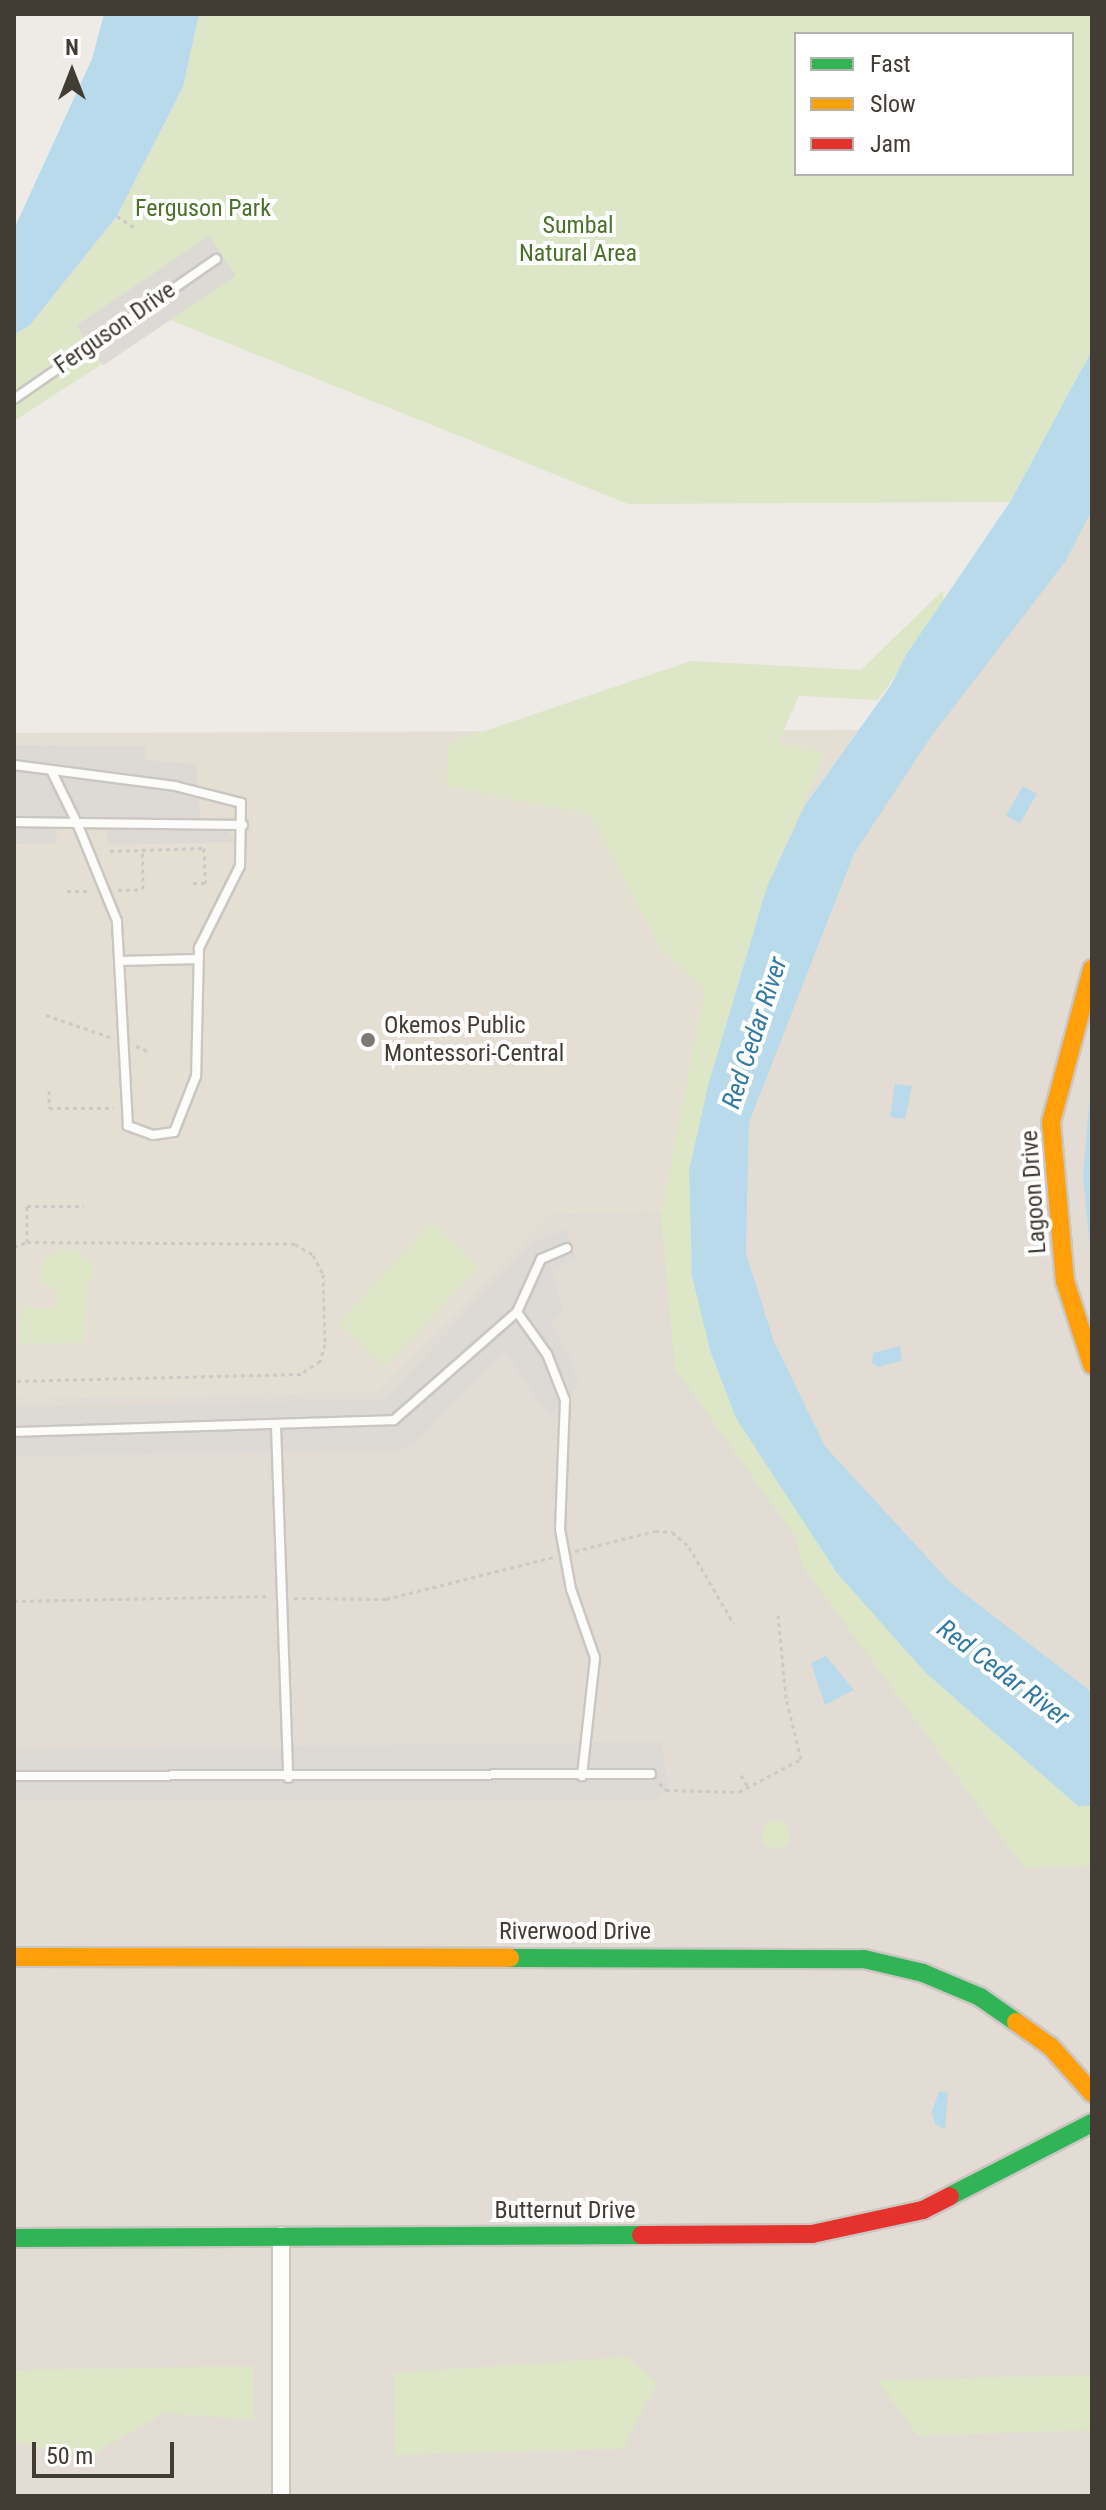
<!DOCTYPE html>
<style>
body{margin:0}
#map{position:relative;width:1106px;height:2510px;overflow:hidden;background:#eeebe6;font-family:"Roboto Condensed",sans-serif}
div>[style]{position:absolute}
.residential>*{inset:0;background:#e2dcd4}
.education>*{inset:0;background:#e5ded2}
.green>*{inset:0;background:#dde7c7;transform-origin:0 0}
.round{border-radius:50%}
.parking>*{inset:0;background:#dddad6;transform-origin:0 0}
.water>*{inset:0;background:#b8daea;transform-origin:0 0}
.path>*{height:3px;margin-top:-1.5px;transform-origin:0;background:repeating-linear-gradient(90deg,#cccac6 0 4px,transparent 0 8px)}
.roads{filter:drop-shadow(2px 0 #cac7c3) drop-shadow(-2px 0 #cac7c3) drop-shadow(0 2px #cac7c3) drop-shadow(0 -2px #cac7c3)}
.lane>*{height:8px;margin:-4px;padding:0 4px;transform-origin:4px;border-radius:4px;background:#fcfcfb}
.street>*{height:16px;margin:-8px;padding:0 8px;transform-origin:8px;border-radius:8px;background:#fcfcfb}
.fast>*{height:18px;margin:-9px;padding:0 9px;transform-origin:9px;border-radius:9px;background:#30b455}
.slow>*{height:18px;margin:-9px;padding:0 9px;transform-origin:9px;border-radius:9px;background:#ff9f0a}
.jam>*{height:18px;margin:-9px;padding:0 9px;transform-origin:9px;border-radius:9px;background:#e5322d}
.dots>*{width:22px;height:22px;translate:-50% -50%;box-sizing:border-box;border:4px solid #fff;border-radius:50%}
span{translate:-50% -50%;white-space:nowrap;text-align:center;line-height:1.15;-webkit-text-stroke:8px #fff;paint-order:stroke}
.park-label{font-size:24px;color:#4a712a}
.street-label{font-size:24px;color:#423c34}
.poi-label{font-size:24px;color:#423c34}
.left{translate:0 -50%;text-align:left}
.water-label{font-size:26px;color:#317aa1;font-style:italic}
.frame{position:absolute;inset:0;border:16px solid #423c34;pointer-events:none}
.legend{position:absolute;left:794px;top:32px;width:280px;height:144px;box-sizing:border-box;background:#fff;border:2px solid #b3b1ae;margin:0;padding:10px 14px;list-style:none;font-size:24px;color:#423c34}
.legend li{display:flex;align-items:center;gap:16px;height:40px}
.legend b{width:40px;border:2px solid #b3b1ae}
.north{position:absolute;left:32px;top:32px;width:80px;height:80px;-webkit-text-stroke:6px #fff;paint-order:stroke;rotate:0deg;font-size:22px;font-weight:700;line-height:32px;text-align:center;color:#423c34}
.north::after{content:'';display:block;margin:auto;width:28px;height:36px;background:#423c34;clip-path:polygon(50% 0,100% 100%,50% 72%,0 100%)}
.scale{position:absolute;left:32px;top:2442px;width:142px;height:36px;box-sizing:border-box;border:4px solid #423c34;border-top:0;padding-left:10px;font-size:24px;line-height:28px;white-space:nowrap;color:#423c34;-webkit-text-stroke:6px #fff;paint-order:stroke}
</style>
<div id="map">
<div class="residential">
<i style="clip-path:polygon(1092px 510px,1092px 1692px,951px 1583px,825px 1446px,774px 1341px,746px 1253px,749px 1123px,854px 854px,929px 738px,1066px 561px)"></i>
<i style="clip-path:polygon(690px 1210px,692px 1276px,1092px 1806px,1092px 2496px,14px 2496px,14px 1398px,377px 1391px,551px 1213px)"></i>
</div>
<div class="education">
<i style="clip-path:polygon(859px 730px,805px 805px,689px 1171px,690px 1210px,551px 1213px,377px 1391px,14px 1398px,14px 733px)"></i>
</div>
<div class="green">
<i style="clip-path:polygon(evenodd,199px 14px,1092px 14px,1092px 350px,1010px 502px,628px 504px,170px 320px,14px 421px,14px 335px,30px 325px,117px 216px,183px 87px,199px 14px,796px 34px,1072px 34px,1072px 174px,796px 174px,796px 34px)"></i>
<i style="clip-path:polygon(943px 590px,944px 607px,878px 700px,799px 696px,778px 743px,825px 753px,767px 887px,708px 1086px,689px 1171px,692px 1276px,1092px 1794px,1090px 1866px,1024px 1868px,802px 1565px,797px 1539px,675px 1368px,661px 1217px,705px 990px,661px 949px,591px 815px,446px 786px,449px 743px,691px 661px,861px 670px)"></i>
<i style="left:432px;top:1223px;width:64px;height:137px;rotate:43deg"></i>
<i style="clip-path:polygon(61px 1251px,75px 1251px,93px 1265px,93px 1277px,87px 1280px,84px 1343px,20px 1344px,22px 1308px,56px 1308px,56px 1290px,40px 1281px,44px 1258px)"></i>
<i class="round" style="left:762px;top:1821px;width:28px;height:28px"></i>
<i style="clip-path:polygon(627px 2357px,657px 2383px,623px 2449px,395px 2455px,394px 2373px)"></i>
<i style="clip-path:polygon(253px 2366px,254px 2420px,164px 2413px,87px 2458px,14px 2442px,14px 2370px)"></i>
<i style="clip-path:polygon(1092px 2375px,1092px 2430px,918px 2436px,877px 2380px)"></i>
</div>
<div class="parking">
<i style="left:209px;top:236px;width:48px;height:160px;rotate:56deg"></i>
<i style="clip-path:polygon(14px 745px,145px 746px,146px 760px,196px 764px,200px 818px,224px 821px,235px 842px,109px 845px,104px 824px,56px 824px,57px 843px,14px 844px)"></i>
<i style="clip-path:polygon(566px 1229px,576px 1260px,551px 1268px,563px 1311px,550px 1325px,570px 1356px,579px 1385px,549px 1416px,504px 1351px,418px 1441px,401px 1450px,14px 1456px,14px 1407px,384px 1399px,532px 1243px)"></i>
<i style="clip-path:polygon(661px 1742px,668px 1785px,658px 1799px,14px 1799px,14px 1749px)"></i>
</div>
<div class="water">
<i style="clip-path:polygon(104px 14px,199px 14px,183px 87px,117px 216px,30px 325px,14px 335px,14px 229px,92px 59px)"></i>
<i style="clip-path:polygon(1092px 350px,1092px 510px,1066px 561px,930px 738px,854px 854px,749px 1123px,746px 1253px,774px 1341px,825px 1446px,951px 1583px,1092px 1692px,1092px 1806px,1078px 1806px,925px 1672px,837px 1573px,736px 1418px,710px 1350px,692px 1276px,689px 1171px,708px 1086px,767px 887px,805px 805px,891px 685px,906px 655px,1010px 502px)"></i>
<i style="left:1023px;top:786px;width:16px;height:34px;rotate:30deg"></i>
<i style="clip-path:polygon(1092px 1071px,1092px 1267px,1083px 1176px)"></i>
<i style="clip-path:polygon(895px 1084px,912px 1086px,905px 1119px,890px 1117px)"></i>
<i style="clip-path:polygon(900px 1346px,902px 1361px,878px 1367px,872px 1363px,873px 1353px)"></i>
<i style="clip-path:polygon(826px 1656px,854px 1690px,825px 1705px,811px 1663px)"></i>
<i style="clip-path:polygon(939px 2091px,948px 2093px,945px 2129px,935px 2124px,932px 2112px)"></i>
</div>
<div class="path">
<i style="left:117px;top:216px;width:20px;rotate:33deg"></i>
<i style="left:110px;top:851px;width:94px;rotate:-1.8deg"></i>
<i style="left:204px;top:848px;width:35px;rotate:88deg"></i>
<i style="left:205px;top:883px;width:14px;rotate:180deg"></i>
<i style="left:118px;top:890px;width:25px;rotate:-2deg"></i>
<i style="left:143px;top:889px;width:39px;rotate:-91deg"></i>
<i style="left:67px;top:891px;width:23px"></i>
<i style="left:46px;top:1015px;width:68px;rotate:19deg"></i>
<i style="left:136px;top:1046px;width:13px;rotate:23deg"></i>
<i style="left:49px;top:1091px;width:17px;rotate:90deg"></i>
<i style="left:49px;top:1108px;width:65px"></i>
<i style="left:27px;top:1242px;width:36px;rotate:-90deg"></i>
<i style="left:27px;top:1206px;width:57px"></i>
<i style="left:14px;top:1247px;width:14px;rotate:-21deg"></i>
<i style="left:27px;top:1242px;width:268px;rotate:0.4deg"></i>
<i style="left:295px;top:1244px;width:21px;rotate:31deg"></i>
<i style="left:313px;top:1255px;width:21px;rotate:62deg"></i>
<i style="left:323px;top:1274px;width:70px;rotate:88.4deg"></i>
<i style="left:325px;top:1344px;width:18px;rotate:106deg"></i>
<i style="left:320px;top:1361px;width:23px;rotate:146deg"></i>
<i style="left:301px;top:1374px;width:287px;rotate:178.6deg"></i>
<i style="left:575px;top:1551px;width:82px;rotate:-14deg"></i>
<i style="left:655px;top:1531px;width:17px;rotate:3deg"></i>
<i style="left:672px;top:1532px;width:23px;rotate:41deg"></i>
<i style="left:689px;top:1547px;width:89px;rotate:59.7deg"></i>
<i style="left:294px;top:1598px;width:92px;rotate:0.6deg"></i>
<i style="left:386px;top:1599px;width:172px;rotate:-14.1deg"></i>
<i style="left:14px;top:1601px;width:256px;rotate:-1.1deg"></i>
<i style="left:741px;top:1775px;width:14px;rotate:60deg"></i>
<i style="left:659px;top:1783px;width:10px;rotate:45deg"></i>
<i style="left:666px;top:1790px;width:73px;rotate:1.6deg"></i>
<i style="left:739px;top:1792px;width:70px;rotate:-28deg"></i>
<i style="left:801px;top:1759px;width:63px;rotate:-103.8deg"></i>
<i style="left:786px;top:1698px;width:83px;rotate:-95.5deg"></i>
</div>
<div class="roads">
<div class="lane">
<i style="left:14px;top:399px;width:246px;rotate:-34.7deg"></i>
<i style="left:14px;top:765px;width:162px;rotate:7.4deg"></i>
<i style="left:175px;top:786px;width:68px;rotate:14.4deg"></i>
<i style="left:241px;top:803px;width:63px;rotate:90.9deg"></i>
<i style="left:240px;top:866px;width:92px;rotate:116.6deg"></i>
<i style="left:199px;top:948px;width:128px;rotate:91.3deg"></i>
<i style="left:196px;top:1076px;width:60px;rotate:111.4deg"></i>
<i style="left:174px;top:1132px;width:21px;rotate:172deg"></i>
<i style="left:153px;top:1135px;width:27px;rotate:-160deg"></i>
<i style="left:128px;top:1126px;width:205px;rotate:-93.1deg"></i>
<i style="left:117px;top:921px;width:106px;rotate:-112.2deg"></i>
<i style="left:77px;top:823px;width:63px;rotate:-179.1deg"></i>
<i style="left:52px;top:772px;width:57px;rotate:63.9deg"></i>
<i style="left:77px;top:823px;width:166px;rotate:0.7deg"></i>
<i style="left:119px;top:961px;width:79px;rotate:-1.5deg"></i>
<i style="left:517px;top:1312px;width:52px;rotate:54.5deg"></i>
<i style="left:547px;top:1354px;width:49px;rotate:68.6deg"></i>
<i style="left:565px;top:1400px;width:129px;rotate:92.2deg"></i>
<i style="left:560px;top:1529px;width:61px;rotate:79.6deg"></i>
<i style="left:571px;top:1589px;width:73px;rotate:70.8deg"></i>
<i style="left:595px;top:1658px;width:119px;rotate:96.3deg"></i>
<i style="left:276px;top:1426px;width:352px;rotate:88deg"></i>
<i style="left:14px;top:1432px;width:380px;rotate:-1.8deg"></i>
<i style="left:394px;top:1420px;width:164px;rotate:-41.3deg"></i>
<i style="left:517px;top:1312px;width:58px;rotate:-65.6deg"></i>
<i style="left:541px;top:1259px;width:28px;rotate:-23deg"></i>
<i style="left:14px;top:1776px;width:637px;rotate:-0.18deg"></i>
</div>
<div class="street">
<i style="left:281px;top:2235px;width:261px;rotate:90deg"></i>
</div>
<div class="fast">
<i style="left:510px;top:1958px;width:354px;rotate:0.2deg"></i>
<i style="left:864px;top:1959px;width:61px;rotate:13.3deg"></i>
<i style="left:923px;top:1973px;width:62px;rotate:22.8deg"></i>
<i style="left:980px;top:1997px;width:44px;rotate:34.8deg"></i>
<i style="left:950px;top:2196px;width:160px;rotate:-27.2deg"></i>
<i style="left:14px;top:2238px;width:627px;rotate:-0.27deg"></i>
</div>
<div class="slow">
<i style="left:1092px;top:969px;width:158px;rotate:105deg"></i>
<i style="left:1051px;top:1122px;width:160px;rotate:85deg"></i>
<i style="left:1065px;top:1281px;width:88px;rotate:72.2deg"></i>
<i style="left:14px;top:1957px;width:496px;rotate:0.1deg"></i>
<i style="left:1016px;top:2022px;width:43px;rotate:35.5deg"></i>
<i style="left:1051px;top:2047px;width:62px;rotate:48.3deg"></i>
</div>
<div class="jam">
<i style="left:641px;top:2235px;width:171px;rotate:-0.3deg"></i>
<i style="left:812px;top:2234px;width:114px;rotate:-12.2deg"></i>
<i style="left:923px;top:2210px;width:30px;rotate:-27deg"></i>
</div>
</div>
<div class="dots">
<i style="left:368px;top:1040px;background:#7e7972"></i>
</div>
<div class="park-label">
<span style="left:203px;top:209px">Ferguson Park</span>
<span style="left:578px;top:240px">Sumbal<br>Natural Area</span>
</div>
<div class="street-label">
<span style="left:115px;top:328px;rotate:-35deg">Ferguson Drive</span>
<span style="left:1034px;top:1192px;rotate:-94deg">Lagoon Drive</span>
<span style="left:575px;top:1932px">Riverwood Drive</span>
<span style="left:565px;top:2211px">Butternut Drive</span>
</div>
<div class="poi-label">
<span class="left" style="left:384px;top:1040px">Okemos Public<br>Montessori-Central</span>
</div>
<div class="water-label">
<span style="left:755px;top:1033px;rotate:-72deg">Red Cedar River</span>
<span style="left:1003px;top:1673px;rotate:37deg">Red Cedar River</span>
</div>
<div class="frame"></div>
<ul class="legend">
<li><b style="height:10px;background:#30b455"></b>Fast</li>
<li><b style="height:10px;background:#ff9f0a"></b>Slow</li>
<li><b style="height:10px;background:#e5322d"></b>Jam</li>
</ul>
<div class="north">N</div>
<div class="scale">50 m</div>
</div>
